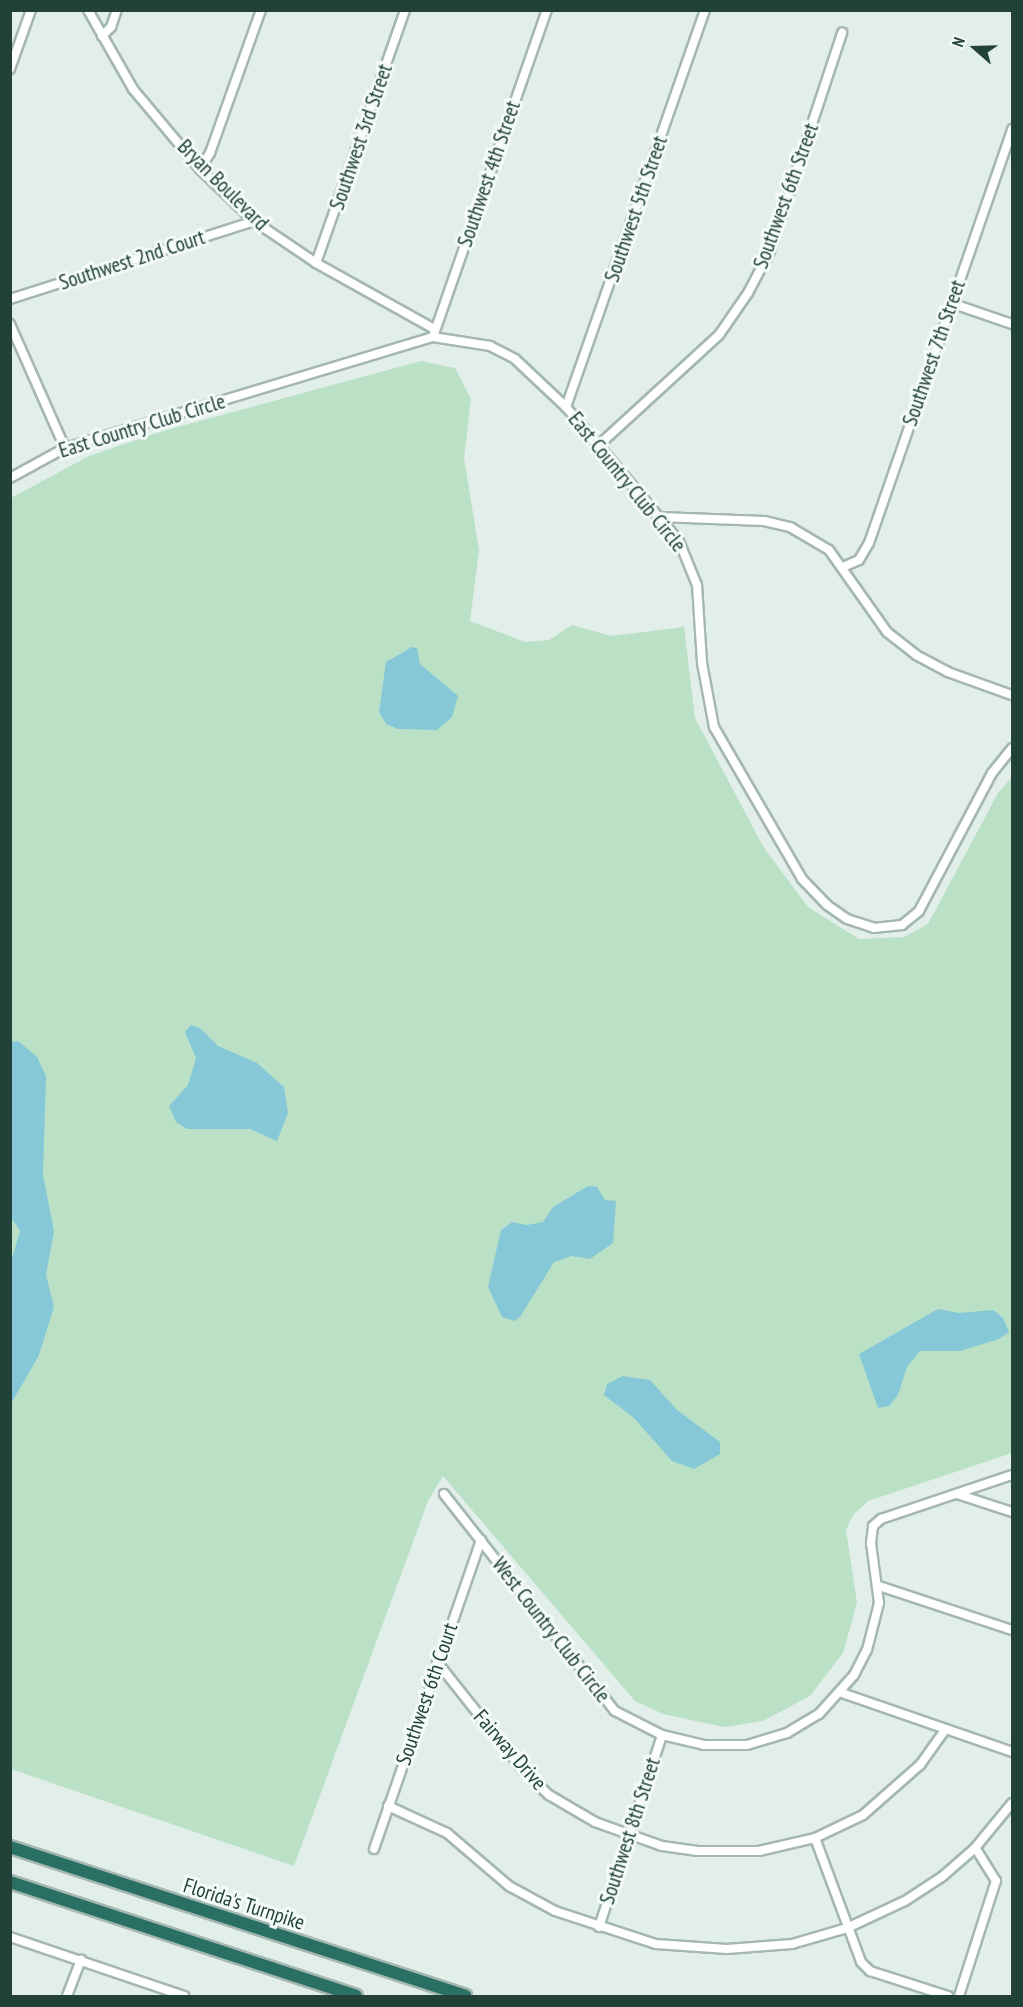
<!DOCTYPE html>
<style>
body{margin:0}
#map{position:relative;width:1023px;height:2007px;overflow:hidden;background:#e2eee9;font-family:"PT Sans Narrow",sans-serif}
div>[style]{position:absolute}
.green>*{inset:0;background:#bae1c6}
.water>*{inset:0;background:#86c8d7}
.roads{filter:drop-shadow(2px 0 #a4b7b1) drop-shadow(-2px 0 #a4b7b1) drop-shadow(0 2px #a4b7b1) drop-shadow(0 -2px #a4b7b1)}
.minor>*{height:8px;margin:-4px;padding:0 4px;transform-origin:4px;border-radius:4px;background:#fff}
.highway>*{height:12px;margin:-6px;padding:0 6px;transform-origin:6px;border-radius:6px;background:#2a6f64}
span{translate:-50% -50%;white-space:nowrap;text-align:center;line-height:1.15;-webkit-text-stroke:6px #f3faf7;paint-order:stroke}
.street-label{font-size:21px;color:#214139}
.frame{position:absolute;inset:0;border:12px solid #214139;pointer-events:none}
.north{position:absolute;left:945px;top:18px;width:60px;height:60px;-webkit-text-stroke:4px #f3faf7;paint-order:stroke;rotate:290deg;font-size:16px;font-weight:700;line-height:24px;text-align:center;color:#214139}
.north::after{content:'';display:block;margin:auto;width:21px;height:27px;background:#214139;clip-path:polygon(50% 0,100% 100%,50% 72%,0 100%)}
</style>
<div id="map">
<div class="green">
<i style="clip-path:polygon(421px 361px,455px 368px,471px 399px,464px 458px,479px 550px,470px 621px,525px 642px,549px 640px,572px 625px,611px 636px,684px 627px,695px 718px,764px 848px,808px 907px,859px 939px,904px 937px,928px 924px,998px 793px,1012px 777px,1012px 1453px,868px 1501px,853px 1515px,846px 1530px,857px 1603px,843px 1653px,810px 1696px,763px 1721px,724px 1727px,663px 1714px,635px 1701px,443px 1476px,428px 1501px,294px 1866px,11px 1769px,11px 498px,89px 456px,166px 430px)"></i>
</div>
<div class="water">
<i style="clip-path:polygon(412px 647px,417px 648px,420px 664px,458px 696px,452px 717px,437px 730px,398px 729px,386px 724px,379px 712px,386px 662px)"></i>
<i style="clip-path:polygon(191px 1025px,200px 1028px,218px 1046px,257px 1063px,284px 1087px,288px 1113px,277px 1141px,250px 1129px,187px 1129px,176px 1122px,169px 1106px,188px 1085px,196px 1058px,185px 1032px)"></i>
<i style="clip-path:polygon(18px 1041px,37px 1057px,46px 1076px,43px 1175px,54px 1231px,46px 1275px,54px 1307px,39px 1355px,11px 1404px,11px 1262px,20px 1231px,10px 1216px,10px 1042px)"></i>
<i style="clip-path:polygon(588px 1186px,597px 1187px,605px 1200px,616px 1201px,613px 1243px,590px 1259px,572px 1256px,554px 1262px,520px 1317px,515px 1321px,502px 1317px,488px 1287px,501px 1230px,512px 1222px,527px 1225px,543px 1222px,553px 1207px)"></i>
<i style="clip-path:polygon(938px 1309px,959px 1313px,993px 1310px,1003px 1318px,1009px 1332px,999px 1339px,960px 1351px,920px 1351px,907px 1367px,898px 1395px,889px 1406px,878px 1408px,859px 1354px)"></i>
<i style="clip-path:polygon(623px 1376px,650px 1380px,677px 1410px,720px 1442px,720px 1454px,694px 1469px,672px 1461px,634px 1418px,604px 1395px,607px 1384px)"></i>
</div>
<div class="roads">
<div class="minor">
<i style="left:88px;top:10px;width:91px;rotate:60.3deg"></i>
<i style="left:133px;top:89px;width:104px;rotate:50.1deg"></i>
<i style="left:200px;top:169px;width:75px;rotate:43.9deg"></i>
<i style="left:254px;top:221px;width:75px;rotate:34.1deg"></i>
<i style="left:316px;top:263px;width:135px;rotate:29.2deg"></i>
<i style="left:102px;top:36px;width:13px;rotate:-45deg"></i>
<i style="left:111px;top:27px;width:18px;rotate:-71deg"></i>
<i style="left:10px;top:69px;width:63px;rotate:-70.4deg"></i>
<i style="left:200px;top:169px;width:19px;rotate:-58deg"></i>
<i style="left:210px;top:153px;width:152px;rotate:-70.4deg"></i>
<i style="left:316px;top:263px;width:268px;rotate:-70.6deg"></i>
<i style="left:10px;top:299px;width:256px;rotate:-17.7deg"></i>
<i style="left:951px;top:303px;width:65px;rotate:19deg"></i>
<i style="left:10px;top:324px;width:136px;rotate:66.1deg"></i>
<i style="left:434px;top:334px;width:343px;rotate:-70.8deg"></i>
<i style="left:566px;top:407px;width:421px;rotate:-70.7deg"></i>
<i style="left:600px;top:444px;width:161px;rotate:-42.5deg"></i>
<i style="left:719px;top:335px;width:51px;rotate:-55.4deg"></i>
<i style="left:748px;top:293px;width:47px;rotate:-62.4deg"></i>
<i style="left:770px;top:251px;width:230px;rotate:-71.7deg"></i>
<i style="left:10px;top:478px;width:63px;rotate:-28.6deg"></i>
<i style="left:65px;top:448px;width:384px;rotate:-16.8deg"></i>
<i style="left:433px;top:337px;width:58px;rotate:9deg"></i>
<i style="left:490px;top:346px;width:28px;rotate:27deg"></i>
<i style="left:515px;top:359px;width:70px;rotate:43.3deg"></i>
<i style="left:566px;top:407px;width:175px;rotate:49.9deg"></i>
<i style="left:679px;top:541px;width:48px;rotate:67.8deg"></i>
<i style="left:697px;top:585px;width:78px;rotate:86.3deg"></i>
<i style="left:702px;top:663px;width:65px;rotate:79.4deg"></i>
<i style="left:714px;top:727px;width:176px;rotate:59.9deg"></i>
<i style="left:802px;top:879px;width:36px;rotate:46deg"></i>
<i style="left:827px;top:905px;width:24px;rotate:35deg"></i>
<i style="left:847px;top:919px;width:28px;rotate:18deg"></i>
<i style="left:874px;top:928px;width:28px;rotate:-6deg"></i>
<i style="left:902px;top:925px;width:22px;rotate:-39deg"></i>
<i style="left:919px;top:911px;width:156px;rotate:-62.1deg"></i>
<i style="left:992px;top:773px;width:32px;rotate:-51deg"></i>
<i style="left:660px;top:517px;width:104px;rotate:2.2deg"></i>
<i style="left:764px;top:521px;width:27px;rotate:13deg"></i>
<i style="left:790px;top:527px;width:45px;rotate:30.5deg"></i>
<i style="left:829px;top:550px;width:100px;rotate:54.7deg"></i>
<i style="left:887px;top:632px;width:37px;rotate:38deg"></i>
<i style="left:916px;top:655px;width:36px;rotate:28deg"></i>
<i style="left:948px;top:672px;width:68px;rotate:19.8deg"></i>
<i style="left:843px;top:567px;width:17px;rotate:-24deg"></i>
<i style="left:859px;top:560px;width:20px;rotate:-60deg"></i>
<i style="left:869px;top:543px;width:438px;rotate:-70.9deg"></i>
<i style="left:444px;top:1494px;width:276px;rotate:51.8deg"></i>
<i style="left:615px;top:1711px;width:53px;rotate:27.1deg"></i>
<i style="left:662px;top:1735px;width:43px;rotate:13.4deg"></i>
<i style="left:704px;top:1745px;width:43px"></i>
<i style="left:747px;top:1745px;width:42px;rotate:-16.7deg"></i>
<i style="left:787px;top:1733px;width:37px;rotate:-31deg"></i>
<i style="left:819px;top:1714px;width:52px;rotate:-48.1deg"></i>
<i style="left:854px;top:1675px;width:28px;rotate:-63deg"></i>
<i style="left:867px;top:1650px;width:49px;rotate:-75.7deg"></i>
<i style="left:879px;top:1603px;width:61px;rotate:-97.6deg"></i>
<i style="left:871px;top:1543px;width:17px;rotate:-83deg"></i>
<i style="left:873px;top:1526px;width:11px;rotate:-41deg"></i>
<i style="left:881px;top:1519px;width:138px;rotate:-18.6deg"></i>
<i style="left:957px;top:1494px;width:58px;rotate:18.1deg"></i>
<i style="left:879px;top:1586px;width:140px;rotate:18.3deg"></i>
<i style="left:437px;top:1662px;width:138px;rotate:51.5deg"></i>
<i style="left:523px;top:1770px;width:36px;rotate:44deg"></i>
<i style="left:549px;top:1795px;width:53px;rotate:30.4deg"></i>
<i style="left:595px;top:1822px;width:71px;rotate:19.7deg"></i>
<i style="left:662px;top:1846px;width:36px;rotate:8deg"></i>
<i style="left:698px;top:1851px;width:61px"></i>
<i style="left:759px;top:1851px;width:57px;rotate:-13.1deg"></i>
<i style="left:815px;top:1838px;width:53px;rotate:-25.6deg"></i>
<i style="left:863px;top:1815px;width:76px;rotate:-41.3deg"></i>
<i style="left:920px;top:1765px;width:43px;rotate:-54.5deg"></i>
<i style="left:842px;top:1693px;width:180px;rotate:19.1deg"></i>
<i style="left:388px;top:1806px;width:65px;rotate:24.6deg"></i>
<i style="left:447px;top:1833px;width:82px;rotate:40.5deg"></i>
<i style="left:509px;top:1886px;width:52px;rotate:28.5deg"></i>
<i style="left:555px;top:1911px;width:106px;rotate:18.1deg"></i>
<i style="left:656px;top:1944px;width:71px;rotate:4deg"></i>
<i style="left:727px;top:1949px;width:65px;rotate:-4.4deg"></i>
<i style="left:792px;top:1944px;width:57px;rotate:-16.2deg"></i>
<i style="left:847px;top:1928px;width:64px;rotate:-25deg"></i>
<i style="left:905px;top:1901px;width:45px;rotate:-33.3deg"></i>
<i style="left:943px;top:1876px;width:43px;rotate:-41.2deg"></i>
<i style="left:975px;top:1848px;width:58px;rotate:-50.6deg"></i>
<i style="left:815px;top:1838px;width:132px;rotate:69.6deg"></i>
<i style="left:861px;top:1962px;width:13px;rotate:45deg"></i>
<i style="left:870px;top:1971px;width:82px;rotate:17.8deg"></i>
<i style="left:374px;top:1849px;width:327px;rotate:-70.9deg"></i>
<i style="left:599px;top:1927px;width:202px;rotate:-71.8deg"></i>
<i style="left:10px;top:1937px;width:184px;rotate:18.7deg"></i>
<i style="left:67px;top:1996px;width:39px;rotate:-69deg"></i>
<i style="left:959px;top:1996px;width:121px;rotate:-72.2deg"></i>
<i style="left:996px;top:1881px;width:39px;rotate:-122deg"></i>
</div>
<div class="highway">
<i style="left:10px;top:1847px;width:479px;rotate:18.1deg"></i>
<i style="left:10px;top:1882px;width:364px;rotate:18.2deg"></i>
</div>
</div>
<div class="street-label">
<span style="left:361px;top:137px;rotate:-71deg">Southwest 3rd Street</span>
<span style="left:489px;top:174px;rotate:-71deg">Southwest 4th Street</span>
<span style="left:223px;top:185px;rotate:45deg">Bryan Boulevard</span>
<span style="left:786px;top:196px;rotate:-70deg">Southwest 6th Street</span>
<span style="left:636px;top:209px;rotate:-71deg">Southwest 5th Street</span>
<span style="left:132px;top:260px;rotate:-18deg">Southwest 2nd Court</span>
<span style="left:934px;top:353px;rotate:-71deg">Southwest 7th Street</span>
<span style="left:142px;top:426px;rotate:-17deg">East Country Club Circle</span>
<span style="left:627px;top:482px;rotate:51deg">East Country Club Circle</span>
<span style="left:551px;top:1630px;rotate:52deg">West Country Club Circle</span>
<span style="left:427px;top:1694px;rotate:-71deg">Southwest 6th Court</span>
<span style="left:510px;top:1750px;rotate:49deg">Fairway Drive</span>
<span style="left:630px;top:1831px;rotate:-72deg">Southwest 8th Street</span>
<span style="left:244px;top:1904px;rotate:18deg">Florida's Turnpike</span>
</div>
<div class="frame"></div>
<div class="north">N</div>
</div>
